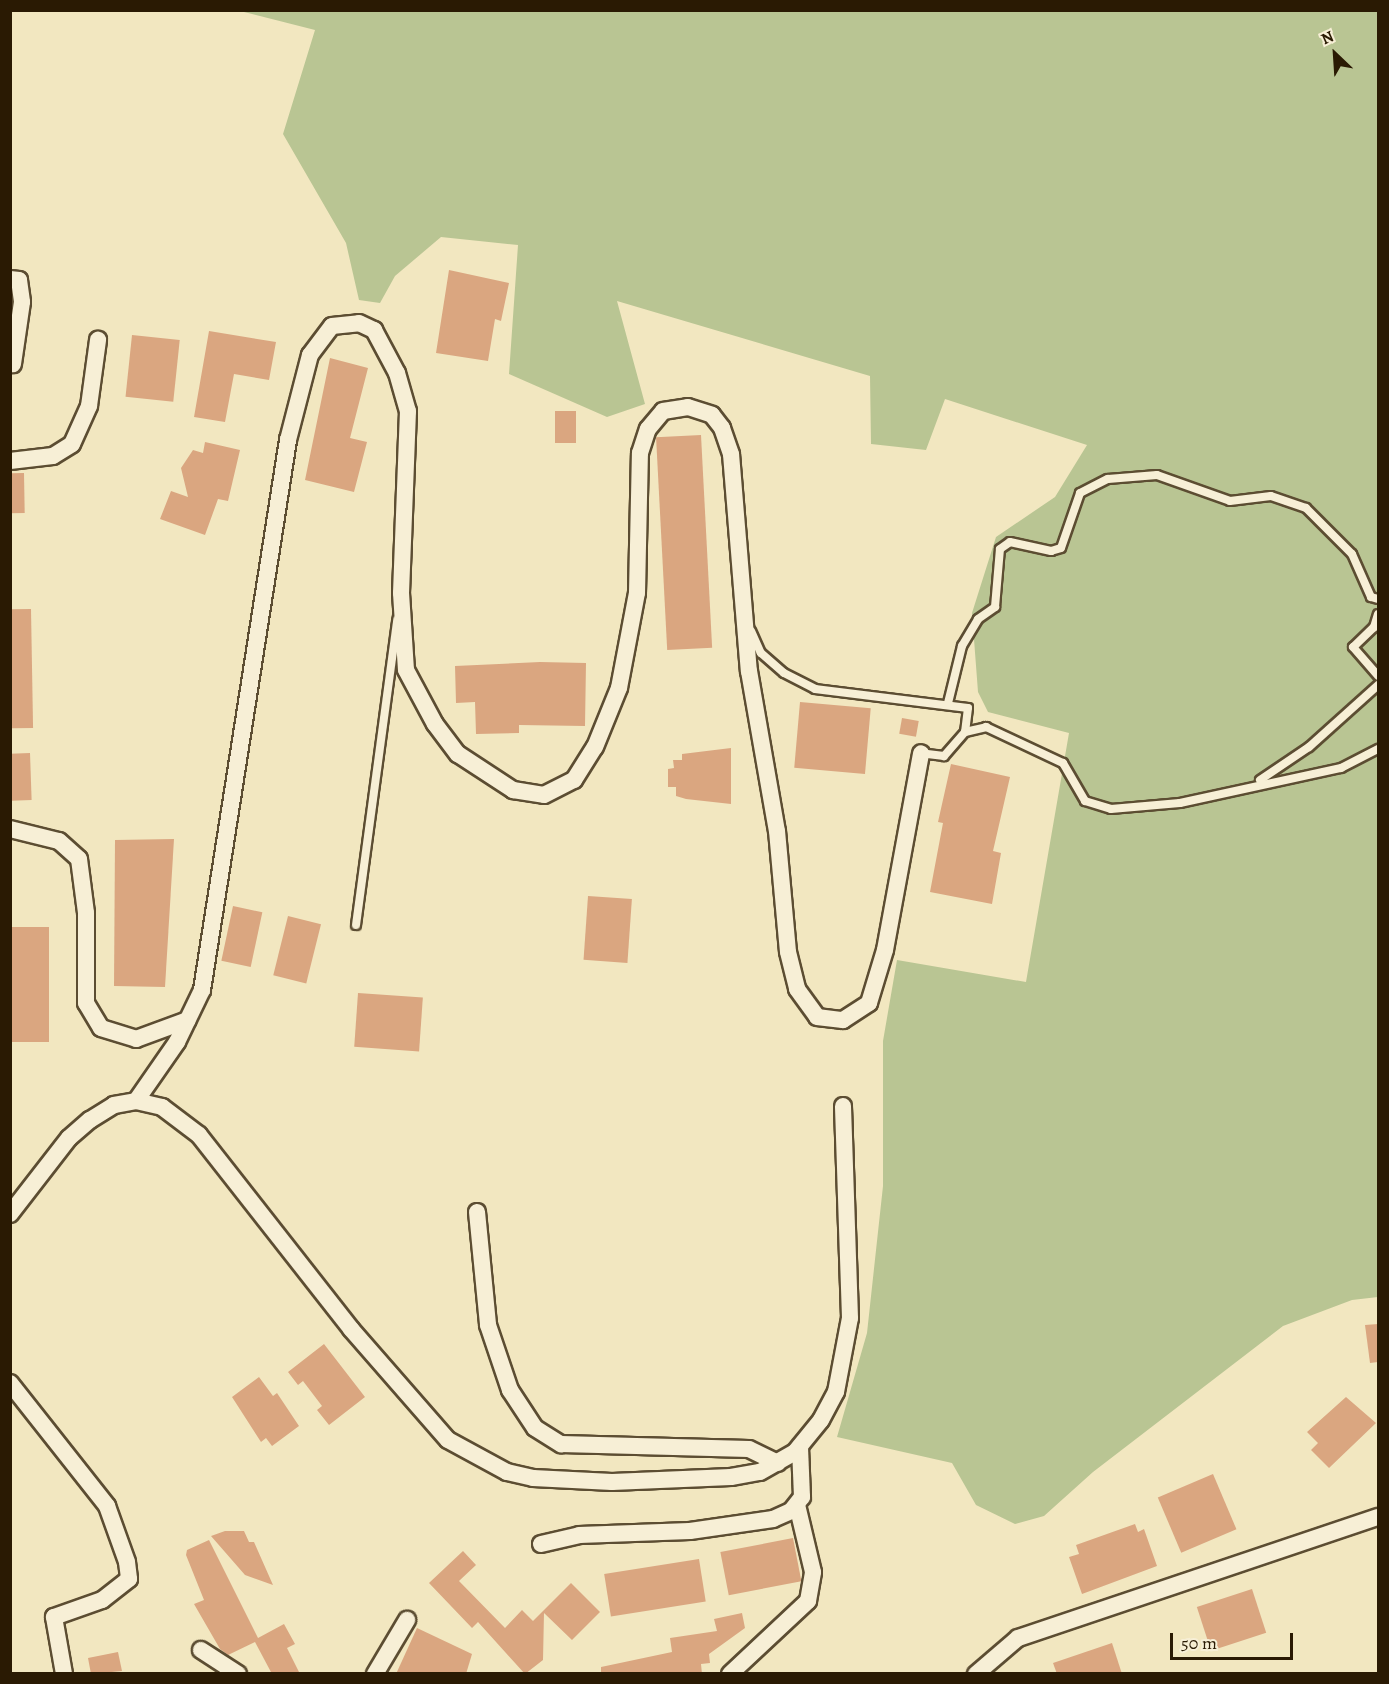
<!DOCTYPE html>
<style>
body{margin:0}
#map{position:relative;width:1389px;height:1684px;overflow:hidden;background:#f2e7c0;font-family:Alegreya,serif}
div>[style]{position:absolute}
.green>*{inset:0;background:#b9c593}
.building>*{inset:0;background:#daa680;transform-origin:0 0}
.roads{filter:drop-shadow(2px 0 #5c4d32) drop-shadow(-2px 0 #5c4d32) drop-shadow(0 2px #5c4d32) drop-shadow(0 -2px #5c4d32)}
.service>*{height:8px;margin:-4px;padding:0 4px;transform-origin:4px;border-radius:4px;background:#f7efd6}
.minor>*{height:16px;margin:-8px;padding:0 8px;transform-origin:8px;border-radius:8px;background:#f7efd6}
span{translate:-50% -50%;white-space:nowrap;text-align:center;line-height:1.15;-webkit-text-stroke:5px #f7efd6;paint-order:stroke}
.frame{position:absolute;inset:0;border:12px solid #2a1a03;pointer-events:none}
.north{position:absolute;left:1305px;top:24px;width:60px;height:60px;-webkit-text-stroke:4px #f7efd6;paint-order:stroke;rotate:335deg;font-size:16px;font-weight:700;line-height:24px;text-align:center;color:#2a1a03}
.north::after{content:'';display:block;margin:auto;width:21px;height:27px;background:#2a1a03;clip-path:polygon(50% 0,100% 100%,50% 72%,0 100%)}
.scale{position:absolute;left:1170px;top:1633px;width:123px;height:27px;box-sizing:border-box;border:3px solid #2a1a03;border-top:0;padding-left:8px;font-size:18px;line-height:21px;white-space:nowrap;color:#2a1a03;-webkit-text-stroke:4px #f7efd6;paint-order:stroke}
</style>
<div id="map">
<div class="green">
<i style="clip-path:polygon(240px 11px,1378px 11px,1378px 1297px,1352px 1300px,1283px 1326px,1093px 1472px,1044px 1516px,1015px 1524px,976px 1505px,952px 1463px,837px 1437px,867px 1333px,883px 1186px,883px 1041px,897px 960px,1026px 982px,1069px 733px,988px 712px,978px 692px,972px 613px,996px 537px,1055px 497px,1087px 445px,945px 399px,926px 450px,871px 444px,870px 376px,617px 301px,645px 404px,607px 417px,509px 374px,518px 245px,441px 237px,395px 276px,380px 303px,359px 300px,346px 243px,283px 134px,315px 30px)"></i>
</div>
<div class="building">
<i style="clip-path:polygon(449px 270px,509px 283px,501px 321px,495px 319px,488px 361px,436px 353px)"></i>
<i style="clip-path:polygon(209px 331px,276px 342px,269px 380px,234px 374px,225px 422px,194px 417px)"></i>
<i style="left:132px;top:335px;width:48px;height:62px;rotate:6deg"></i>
<i style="clip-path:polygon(330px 358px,368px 368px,350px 438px,367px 442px,354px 492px,305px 480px)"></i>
<i style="left:555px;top:411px;width:21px;height:32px"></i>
<i style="left:701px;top:435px;width:213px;height:45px;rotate:87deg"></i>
<i style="clip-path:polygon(205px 442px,240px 450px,228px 501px,218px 499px,205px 535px,160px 519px,171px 491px,188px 497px,181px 468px,193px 450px,203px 453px)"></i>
<i style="left:24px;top:473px;width:40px;height:14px;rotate:89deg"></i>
<i style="left:31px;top:609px;width:119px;height:21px;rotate:89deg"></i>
<i style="clip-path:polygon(540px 662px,586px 663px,585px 726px,519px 725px,519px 733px,476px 734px,475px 702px,456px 703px,455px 666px)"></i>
<i style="left:800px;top:702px;width:71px;height:66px;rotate:5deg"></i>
<i style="left:902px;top:718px;width:17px;height:16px;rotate:10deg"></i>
<i style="clip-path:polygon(731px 748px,731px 804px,686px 799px,676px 796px,676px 787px,668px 787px,668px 769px,674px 768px,673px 760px,682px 760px,682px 754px)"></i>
<i style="left:30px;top:753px;width:47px;height:20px;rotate:88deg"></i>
<i style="clip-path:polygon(951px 764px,1010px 777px,993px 851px,1001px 853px,992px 904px,930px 892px,943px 823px,938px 822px)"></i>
<i style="clip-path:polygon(174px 839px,165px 987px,114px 986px,115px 840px)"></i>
<i style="left:588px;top:896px;width:44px;height:64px;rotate:4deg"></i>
<i style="left:233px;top:906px;width:30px;height:56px;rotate:12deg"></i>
<i style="left:288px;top:916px;width:34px;height:61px;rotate:14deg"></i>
<i style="left:10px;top:927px;width:39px;height:115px"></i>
<i style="left:358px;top:993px;width:65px;height:54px;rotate:4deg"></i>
<i style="clip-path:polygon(1378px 1324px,1378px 1362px,1370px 1363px,1365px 1325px)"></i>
<i style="clip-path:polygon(324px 1344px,365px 1397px,329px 1425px,317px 1410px,322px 1406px,303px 1381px,298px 1385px,288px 1372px)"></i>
<i style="clip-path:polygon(259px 1377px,273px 1396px,277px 1393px,299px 1426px,272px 1446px,266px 1438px,261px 1442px,232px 1397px)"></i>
<i style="clip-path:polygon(1346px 1397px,1376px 1423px,1329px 1468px,1311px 1450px,1318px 1443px,1307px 1432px)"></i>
<i style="left:1213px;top:1474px;width:60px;height:60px;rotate:67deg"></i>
<i style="clip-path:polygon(1135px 1524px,1138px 1532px,1144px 1529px,1157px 1566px,1082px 1594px,1069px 1557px,1079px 1554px,1076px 1545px)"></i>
<i style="clip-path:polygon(225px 1531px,244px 1531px,249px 1542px,254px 1542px,273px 1585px,245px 1575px,211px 1536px)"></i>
<i style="left:793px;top:1538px;width:44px;height:74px;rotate:79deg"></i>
<i style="clip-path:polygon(209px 1540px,258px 1638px,284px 1624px,295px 1644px,287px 1648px,300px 1674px,272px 1674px,255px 1642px,228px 1655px,220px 1649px,194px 1604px,204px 1600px,186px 1555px,187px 1550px)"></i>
<i style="clip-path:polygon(463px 1551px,476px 1565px,459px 1581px,505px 1628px,522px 1610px,533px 1621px,571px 1583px,600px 1612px,572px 1640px,544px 1613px,543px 1660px,525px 1674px,478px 1622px,472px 1628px,429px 1583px)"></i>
<i style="left:699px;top:1559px;width:43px;height:96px;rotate:81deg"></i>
<i style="left:1252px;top:1589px;width:46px;height:58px;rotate:72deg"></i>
<i style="clip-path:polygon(742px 1613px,745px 1628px,709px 1654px,710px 1663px,701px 1664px,702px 1674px,601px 1674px,601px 1667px,672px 1652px,670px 1638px,717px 1631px,714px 1619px)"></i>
<i style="clip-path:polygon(417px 1628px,472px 1654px,466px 1674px,396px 1674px)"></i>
<i style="clip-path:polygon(1112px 1643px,1122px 1674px,1057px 1674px,1053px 1663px)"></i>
<i style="clip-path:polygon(118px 1652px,122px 1671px,91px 1674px,88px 1658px)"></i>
</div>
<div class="roads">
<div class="service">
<i style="left:1378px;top:614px;width:14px;rotate:107deg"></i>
<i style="left:1374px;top:627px;width:29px;rotate:136deg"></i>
<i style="left:1353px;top:647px;width:38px;rotate:49deg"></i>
<i style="left:751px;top:631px;width:24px;rotate:66deg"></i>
<i style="left:761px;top:653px;width:30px;rotate:41deg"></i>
<i style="left:784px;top:673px;width:35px;rotate:27deg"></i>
<i style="left:815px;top:689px;width:154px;rotate:7.1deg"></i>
<i style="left:968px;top:708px;width:24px;rotate:97deg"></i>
<i style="left:965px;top:732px;width:32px;rotate:131deg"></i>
<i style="left:944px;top:756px;width:23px;rotate:-173deg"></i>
<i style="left:948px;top:703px;width:59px;rotate:-76.2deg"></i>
<i style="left:962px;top:646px;width:31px;rotate:-59deg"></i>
<i style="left:978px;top:619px;width:21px;rotate:-35deg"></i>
<i style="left:995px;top:607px;width:58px;rotate:-85.1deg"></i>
<i style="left:1000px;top:549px;width:12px;rotate:-35deg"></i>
<i style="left:1010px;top:542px;width:42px;rotate:12.4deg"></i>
<i style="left:1051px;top:551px;width:10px;rotate:-17deg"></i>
<i style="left:1061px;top:548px;width:58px;rotate:-70.9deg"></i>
<i style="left:1080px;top:493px;width:31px;rotate:-27deg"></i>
<i style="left:1108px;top:479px;width:49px;rotate:-4.7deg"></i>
<i style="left:1157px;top:475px;width:77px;rotate:19.6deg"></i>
<i style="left:1230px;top:501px;width:41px;rotate:-7deg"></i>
<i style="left:1271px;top:496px;width:37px;rotate:19deg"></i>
<i style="left:1306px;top:508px;width:65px;rotate:45deg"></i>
<i style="left:1352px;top:554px;width:47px;rotate:66.2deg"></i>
<i style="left:1371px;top:597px;width:7px;rotate:16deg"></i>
<i style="left:965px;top:732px;width:22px;rotate:-13deg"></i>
<i style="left:986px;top:727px;width:85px;rotate:25.1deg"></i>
<i style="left:1063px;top:763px;width:44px;rotate:59.9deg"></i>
<i style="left:1085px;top:801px;width:27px;rotate:17deg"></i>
<i style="left:1111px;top:809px;width:69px;rotate:-5deg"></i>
<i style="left:1180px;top:803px;width:165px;rotate:-12.3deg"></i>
<i style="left:1341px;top:768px;width:42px;rotate:-27.2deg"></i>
<i style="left:1260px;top:780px;width:59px;rotate:-34deg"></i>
<i style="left:1309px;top:747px;width:93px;rotate:-41.9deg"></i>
<i style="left:356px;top:925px;width:308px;rotate:-82.3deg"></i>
</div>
<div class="minor">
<i style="left:10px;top:279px;width:9px;rotate:6deg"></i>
<i style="left:19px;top:280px;width:22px;rotate:82deg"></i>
<i style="left:22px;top:302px;width:63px;rotate:98.3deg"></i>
<i style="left:10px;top:461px;width:43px;rotate:-6.6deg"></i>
<i style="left:53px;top:456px;width:22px;rotate:-32deg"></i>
<i style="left:72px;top:444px;width:42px;rotate:-65.9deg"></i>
<i style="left:89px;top:406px;width:67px;rotate:-82.2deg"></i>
<i style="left:10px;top:829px;width:50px;rotate:13.8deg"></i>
<i style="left:59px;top:841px;width:27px;rotate:42deg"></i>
<i style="left:79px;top:859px;width:54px;rotate:82.6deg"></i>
<i style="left:86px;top:913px;width:90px;rotate:90deg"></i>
<i style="left:86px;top:1003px;width:29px;rotate:59deg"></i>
<i style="left:101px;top:1028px;width:37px;rotate:17deg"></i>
<i style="left:136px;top:1039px;width:55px;rotate:-20.1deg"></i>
<i style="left:136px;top:1101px;width:72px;rotate:-55.2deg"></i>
<i style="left:177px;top:1042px;width:58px;rotate:-64.3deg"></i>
<i style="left:202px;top:990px;width:557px;rotate:-81.11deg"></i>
<i style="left:288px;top:440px;width:88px;rotate:-75.5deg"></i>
<i style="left:310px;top:355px;width:36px;rotate:-53deg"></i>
<i style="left:332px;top:326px;width:27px;rotate:-6deg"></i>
<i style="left:359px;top:323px;width:17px;rotate:25deg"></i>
<i style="left:374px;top:330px;width:49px;rotate:61.9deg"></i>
<i style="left:397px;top:373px;width:40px;rotate:74deg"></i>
<i style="left:408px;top:411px;width:182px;rotate:92.2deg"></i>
<i style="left:401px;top:593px;width:77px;rotate:86.3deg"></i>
<i style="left:406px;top:670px;width:61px;rotate:61.8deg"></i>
<i style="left:435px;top:724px;width:38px;rotate:53deg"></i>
<i style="left:458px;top:754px;width:66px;rotate:33.2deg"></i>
<i style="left:513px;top:790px;width:31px;rotate:9deg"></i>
<i style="left:544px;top:795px;width:34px;rotate:-27deg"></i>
<i style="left:574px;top:780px;width:39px;rotate:-58deg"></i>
<i style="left:595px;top:747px;width:64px;rotate:-67.9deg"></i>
<i style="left:619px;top:688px;width:97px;rotate:-79.3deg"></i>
<i style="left:637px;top:593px;width:140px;rotate:-88.8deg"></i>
<i style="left:640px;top:453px;width:25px;rotate:-72deg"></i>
<i style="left:648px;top:429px;width:23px;rotate:-50deg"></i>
<i style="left:663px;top:411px;width:25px;rotate:-9deg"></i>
<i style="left:688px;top:407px;width:25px;rotate:18deg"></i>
<i style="left:712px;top:415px;width:16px;rotate:52deg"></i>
<i style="left:722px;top:428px;width:28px;rotate:71deg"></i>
<i style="left:731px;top:454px;width:218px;rotate:85.3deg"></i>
<i style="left:749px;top:671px;width:162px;rotate:80.1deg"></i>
<i style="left:777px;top:831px;width:121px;rotate:84.8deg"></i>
<i style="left:788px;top:952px;width:38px;rotate:76deg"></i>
<i style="left:797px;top:989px;width:34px;rotate:54deg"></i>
<i style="left:817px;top:1017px;width:26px;rotate:7deg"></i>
<i style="left:843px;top:1020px;width:31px;rotate:-33deg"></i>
<i style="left:869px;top:1003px;width:55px;rotate:-73.2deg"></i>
<i style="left:885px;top:950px;width:200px;rotate:-79.6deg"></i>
<i style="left:477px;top:1212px;width:114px;rotate:84.4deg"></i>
<i style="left:488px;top:1325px;width:69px;rotate:71.3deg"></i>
<i style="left:510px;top:1390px;width:45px;rotate:56.7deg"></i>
<i style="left:535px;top:1428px;width:31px;rotate:32deg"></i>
<i style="left:561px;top:1444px;width:188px;rotate:1.5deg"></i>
<i style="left:749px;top:1449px;width:32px;rotate:26deg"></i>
<i style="left:10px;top:1214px;width:96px;rotate:-52.2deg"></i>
<i style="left:69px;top:1138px;width:28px;rotate:-41deg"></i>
<i style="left:90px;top:1120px;width:28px;rotate:-32deg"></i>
<i style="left:114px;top:1105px;width:22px;rotate:-10deg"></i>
<i style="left:136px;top:1101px;width:27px;rotate:13deg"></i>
<i style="left:162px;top:1107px;width:46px;rotate:37.1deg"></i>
<i style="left:199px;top:1135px;width:246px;rotate:51.9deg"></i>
<i style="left:351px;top:1329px;width:147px;rotate:48.9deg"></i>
<i style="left:448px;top:1440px;width:67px;rotate:28.5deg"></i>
<i style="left:507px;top:1472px;width:27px;rotate:13deg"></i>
<i style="left:533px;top:1478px;width:79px;rotate:2.9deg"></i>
<i style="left:612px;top:1482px;width:119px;rotate:-2.4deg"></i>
<i style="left:731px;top:1477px;width:29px;rotate:-10deg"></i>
<i style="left:760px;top:1472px;width:40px;rotate:-29.7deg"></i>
<i style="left:795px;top:1452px;width:41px;rotate:-50.9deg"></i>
<i style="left:821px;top:1420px;width:32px;rotate:-62deg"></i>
<i style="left:836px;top:1392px;width:75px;rotate:-79.3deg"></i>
<i style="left:850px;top:1318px;width:212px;rotate:-91.9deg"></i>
<i style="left:10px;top:1383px;width:157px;rotate:51.7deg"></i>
<i style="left:107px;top:1506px;width:59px;rotate:70.3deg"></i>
<i style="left:127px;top:1562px;width:17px;rotate:83deg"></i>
<i style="left:129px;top:1579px;width:34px;rotate:142deg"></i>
<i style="left:102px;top:1600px;width:51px;rotate:160.5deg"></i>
<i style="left:54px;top:1617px;width:58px;rotate:80deg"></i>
<i style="left:541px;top:1544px;width:39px;rotate:-13deg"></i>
<i style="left:579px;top:1535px;width:111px;rotate:-2.1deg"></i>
<i style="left:690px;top:1531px;width:84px;rotate:-8.2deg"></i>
<i style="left:773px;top:1519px;width:20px;rotate:-24deg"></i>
<i style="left:791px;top:1511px;width:18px;rotate:-52deg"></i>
<i style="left:802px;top:1497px;width:50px;rotate:-92.3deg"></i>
<i style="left:201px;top:1650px;width:44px;rotate:33deg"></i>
<i style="left:375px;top:1674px;width:63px;rotate:-59.3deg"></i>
<i style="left:730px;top:1674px;width:107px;rotate:-43.1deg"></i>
<i style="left:808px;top:1601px;width:29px;rotate:-80deg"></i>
<i style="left:813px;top:1572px;width:69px;rotate:-103.4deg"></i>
<i style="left:976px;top:1674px;width:55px;rotate:-40.6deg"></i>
<i style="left:1018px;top:1638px;width:380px;rotate:-18.6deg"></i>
</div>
</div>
<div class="frame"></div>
<div class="north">N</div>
<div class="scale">50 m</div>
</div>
